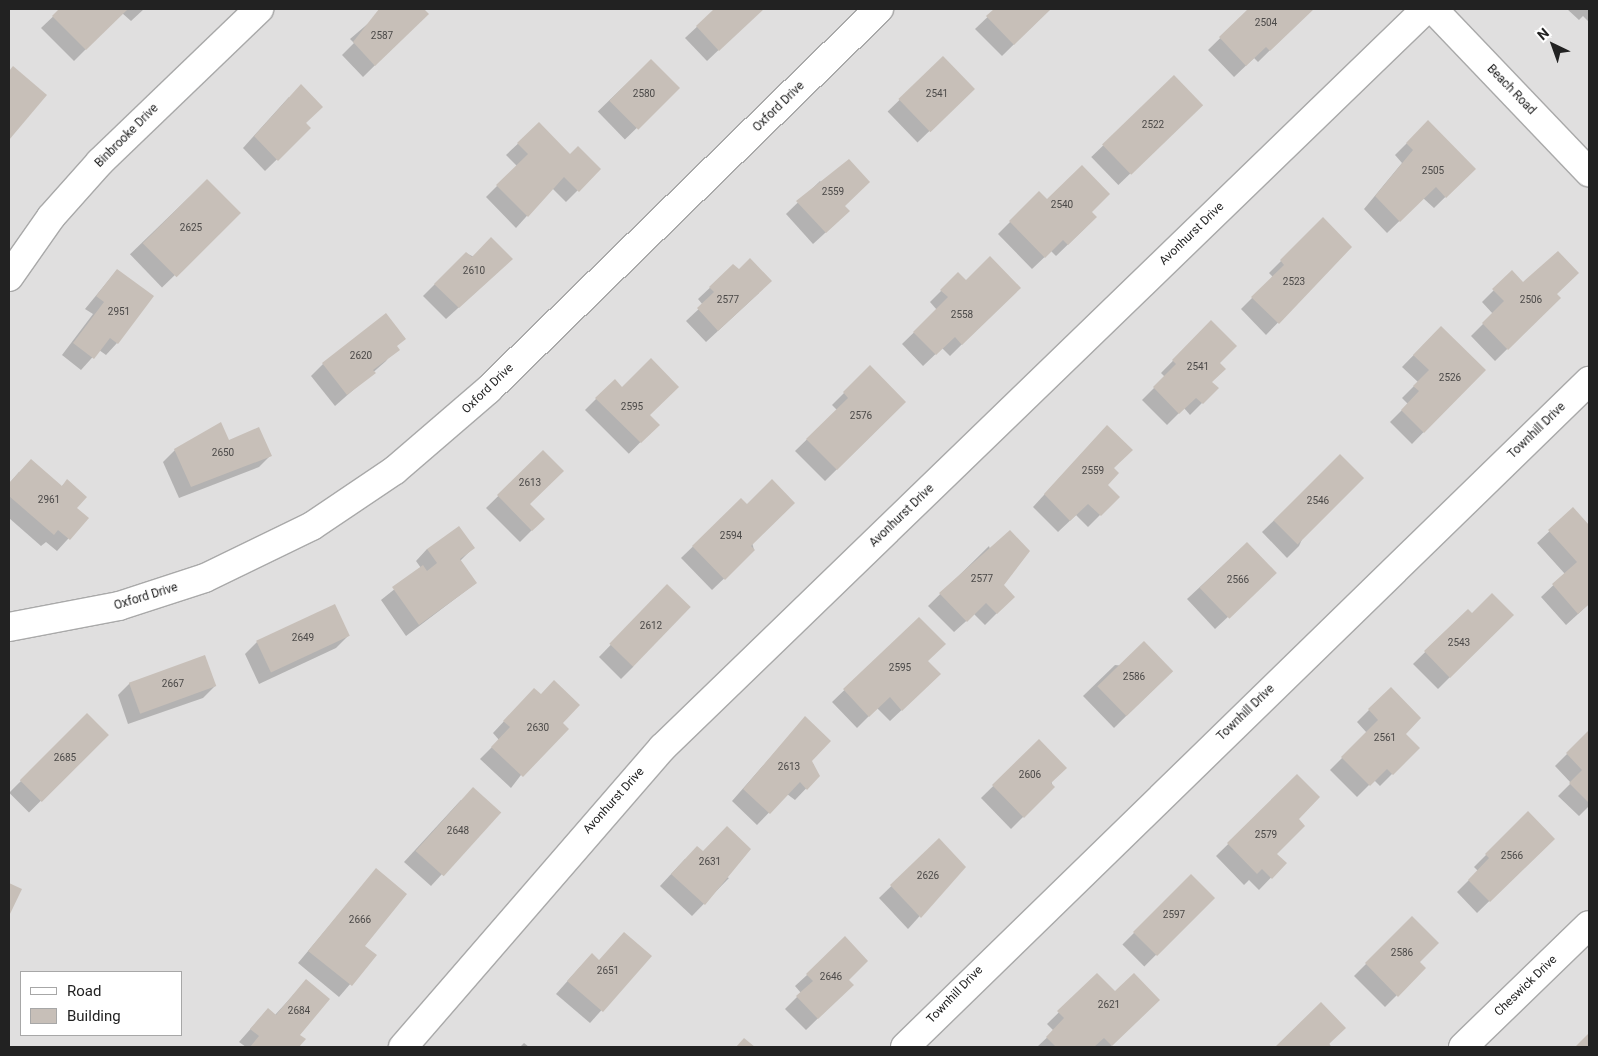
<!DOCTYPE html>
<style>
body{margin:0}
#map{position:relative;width:1598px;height:1056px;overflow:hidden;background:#f2efe9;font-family:Roboto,sans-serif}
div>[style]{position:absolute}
.residential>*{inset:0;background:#e0dfdf}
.shadow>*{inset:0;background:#0003;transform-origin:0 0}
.building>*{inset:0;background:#c7bfb8;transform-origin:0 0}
.roads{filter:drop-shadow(1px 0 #a9a9a9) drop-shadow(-1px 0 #a9a9a9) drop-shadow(0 1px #a9a9a9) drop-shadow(0 -1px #a9a9a9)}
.minor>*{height:28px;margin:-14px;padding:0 14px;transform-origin:14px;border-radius:14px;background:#fff}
span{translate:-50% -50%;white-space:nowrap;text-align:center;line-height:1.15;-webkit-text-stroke:4.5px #fff;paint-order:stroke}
.number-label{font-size:10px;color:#4b4948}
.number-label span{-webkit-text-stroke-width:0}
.street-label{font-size:12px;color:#222}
.frame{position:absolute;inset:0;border:10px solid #222;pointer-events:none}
.legend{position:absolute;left:20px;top:971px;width:162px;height:65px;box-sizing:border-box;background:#fff;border:1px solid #a7a7a7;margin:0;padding:6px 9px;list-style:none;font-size:15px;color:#222}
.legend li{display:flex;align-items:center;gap:10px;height:25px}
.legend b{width:25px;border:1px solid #a7a7a7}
.north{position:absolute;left:1528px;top:20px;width:50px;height:50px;-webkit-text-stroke:4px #fff;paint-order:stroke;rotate:318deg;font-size:14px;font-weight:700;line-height:20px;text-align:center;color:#222}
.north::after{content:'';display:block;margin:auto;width:18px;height:22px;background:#222;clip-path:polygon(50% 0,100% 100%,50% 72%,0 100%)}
</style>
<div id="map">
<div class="residential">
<i style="clip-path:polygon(evenodd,9px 9px,1589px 9px,1589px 1047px,9px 1047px,9px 9px,21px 972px,181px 972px,181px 1035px,21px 1035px,21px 972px)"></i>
</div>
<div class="shadow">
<i style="clip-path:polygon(61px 9px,144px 9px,131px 21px,122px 13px,74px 61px,41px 28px)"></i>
<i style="clip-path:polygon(385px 9px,422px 9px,427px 14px,363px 77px,342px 55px,354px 43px,350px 39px)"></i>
<i style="clip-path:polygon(716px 9px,762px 9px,707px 61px,685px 38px)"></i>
<i style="clip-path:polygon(996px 9px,1050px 9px,1002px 56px,975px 29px)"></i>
<i style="clip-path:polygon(1250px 9px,1312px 9px,1258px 62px,1254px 58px,1234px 77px,1208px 50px)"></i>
<i style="clip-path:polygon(1567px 9px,1589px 9px,1589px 22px,1583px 16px,1579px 20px)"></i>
<i style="left:943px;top:58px;width:43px;height:77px;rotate:46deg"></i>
<i style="left:651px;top:60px;width:39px;height:74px;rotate:46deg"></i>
<i style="clip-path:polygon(13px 68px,45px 95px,9px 138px,9px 72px)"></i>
<i style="left:1174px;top:77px;width:39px;height:115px;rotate:46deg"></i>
<i style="clip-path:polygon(289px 97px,309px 128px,265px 171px,243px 148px)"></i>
<i style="clip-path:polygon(1428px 122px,1474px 169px,1434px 208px,1423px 198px,1387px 233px,1364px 209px,1402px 163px,1395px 155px)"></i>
<i style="clip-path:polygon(539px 124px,570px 155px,599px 169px,566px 202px,552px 188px,516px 228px,486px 197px,517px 166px,506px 155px)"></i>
<i style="left:207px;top:180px;width:46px;height:107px;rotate:46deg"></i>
<i style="clip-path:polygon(820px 181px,843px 207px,836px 223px,813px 244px,786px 214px)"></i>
<i style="clip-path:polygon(1039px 193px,1047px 201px,1091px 212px,1084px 229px,1056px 256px,1051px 251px,1032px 269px,998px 234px)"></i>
<i style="clip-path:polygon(1323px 219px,1351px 247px,1266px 335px,1241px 309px,1273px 277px,1269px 273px)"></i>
<i style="clip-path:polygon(466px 253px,500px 270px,446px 319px,423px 296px)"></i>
<i style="clip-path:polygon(733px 266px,759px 293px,706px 342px,686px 321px,703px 305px,698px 299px)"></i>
<i style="clip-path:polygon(117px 270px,117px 343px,106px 355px,99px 350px,81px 370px,62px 355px,93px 314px,85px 309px)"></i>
<i style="clip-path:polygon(1512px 272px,1523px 284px,1559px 298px,1495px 361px,1471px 336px,1493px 314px,1482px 302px)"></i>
<i style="clip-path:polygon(958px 274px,966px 282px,1019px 288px,950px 356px,942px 348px,923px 366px,902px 344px,937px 310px,930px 302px)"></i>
<i style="clip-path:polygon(1211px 322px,1218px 363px,1211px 382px,1217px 388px,1190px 415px,1184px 408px,1167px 425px,1142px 400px,1165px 377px,1161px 373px)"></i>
<i style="clip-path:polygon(1441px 327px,1484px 370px,1412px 444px,1390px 422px,1408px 404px,1402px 398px,1418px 382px,1402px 367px)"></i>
<i style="clip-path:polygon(396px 347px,386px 361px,335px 406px,311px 376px,323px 364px)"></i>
<i style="clip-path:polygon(870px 367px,905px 402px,825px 481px,795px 451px,837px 410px,832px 405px)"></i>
<i style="left:614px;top:381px;width:62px;height:41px;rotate:45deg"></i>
<i style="clip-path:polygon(1096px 438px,1113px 468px,1106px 485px,1118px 497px,1088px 527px,1076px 515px,1058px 532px,1033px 507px)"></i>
<i style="clip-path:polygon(229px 442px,270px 456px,259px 467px,179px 498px,163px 462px,175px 450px)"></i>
<i style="clip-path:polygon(543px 452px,529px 504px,543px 519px,520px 542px,486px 508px)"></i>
<i style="clip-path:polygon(1340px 456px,1299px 546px,1287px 558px,1262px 532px)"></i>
<i style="clip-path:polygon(19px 472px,61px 487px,67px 481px,76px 508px,87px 518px,57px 551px,46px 542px,41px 546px,9px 518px,9px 484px)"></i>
<i style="clip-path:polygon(741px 500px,754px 550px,712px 590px,681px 558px)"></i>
<i style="clip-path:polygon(1573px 509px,1589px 526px,1589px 604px,1566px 625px,1541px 597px,1565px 574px,1537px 543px)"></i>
<i style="left:1247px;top:543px;width:41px;height:82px;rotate:47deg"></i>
<i style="clip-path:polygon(989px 546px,1002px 585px,1013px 597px,985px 625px,974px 614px,954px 632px,928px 606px)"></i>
<i style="clip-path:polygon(473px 548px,460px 561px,476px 583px,406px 636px,381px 600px,421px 568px,416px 561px,427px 549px)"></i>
<i style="clip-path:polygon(656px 598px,633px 667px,621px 679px,599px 657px)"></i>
<i style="clip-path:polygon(1468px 610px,1472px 615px,1512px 615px,1438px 689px,1413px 664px)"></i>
<i style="clip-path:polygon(919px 618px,927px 686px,890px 721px,877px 708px,857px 728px,832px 702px)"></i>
<i style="clip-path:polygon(348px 636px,336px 648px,259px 684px,245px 654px,257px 642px)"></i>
<i style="clip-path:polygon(1115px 665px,1172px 671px,1114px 728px,1083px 696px)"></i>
<i style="clip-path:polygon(130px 683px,215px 686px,203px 698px,128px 724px,118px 695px)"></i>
<i style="clip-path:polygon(1391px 688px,1404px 734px,1418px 748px,1380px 786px,1374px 780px,1357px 797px,1330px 770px,1367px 733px,1357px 722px)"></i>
<i style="clip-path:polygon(523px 701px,561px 723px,511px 788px,480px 759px,499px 740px,493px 733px)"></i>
<i style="left:87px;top:715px;width:28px;height:110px;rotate:45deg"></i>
<i style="clip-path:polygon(805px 718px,810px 761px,814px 765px,811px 768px,818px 776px,795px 800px,787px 794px,757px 825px,732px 801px)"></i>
<i style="clip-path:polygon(1589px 732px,1589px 806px,1579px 816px,1558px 796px,1571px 783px,1555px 766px)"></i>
<i style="clip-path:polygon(1039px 741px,1053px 787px,1011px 829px,981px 798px)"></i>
<i style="clip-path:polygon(1297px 776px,1297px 819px,1275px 854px,1285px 863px,1259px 890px,1249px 880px,1244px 885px,1216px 856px)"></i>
<i style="clip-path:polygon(461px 800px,499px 812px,431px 886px,404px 862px)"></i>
<i style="clip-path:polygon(1528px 813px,1553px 839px,1477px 913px,1457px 892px,1478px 871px,1474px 867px)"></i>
<i style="clip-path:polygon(939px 840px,964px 867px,908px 929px,879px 898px)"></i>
<i style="clip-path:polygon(685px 859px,729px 878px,692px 916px,660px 886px)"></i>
<i style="clip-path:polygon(376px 870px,363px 946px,375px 955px,339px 997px,298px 963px)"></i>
<i style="left:1191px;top:876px;width:31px;height:97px;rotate:45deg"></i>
<i style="clip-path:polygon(1412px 918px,1418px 963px,1424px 968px,1385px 1007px,1354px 976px)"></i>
<i style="clip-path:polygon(650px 956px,590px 1023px,556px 994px,580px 967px)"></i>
<i style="clip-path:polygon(807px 975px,848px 980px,852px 985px,806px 1030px,785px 1009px,801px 993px,795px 986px)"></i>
<i style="clip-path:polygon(1097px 975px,1115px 993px,1158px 1000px,1110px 1047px,1037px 1047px,1054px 1031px,1047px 1024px)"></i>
<i style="clip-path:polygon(306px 981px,298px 1035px,304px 1039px,297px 1047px,246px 1047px,239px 1042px,268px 1009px,275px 1015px)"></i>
<i style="clip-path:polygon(1321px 1004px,1330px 1047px,1277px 1047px)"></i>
<i style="clip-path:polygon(524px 1043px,529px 1047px,520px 1047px)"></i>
</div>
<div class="building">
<i style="clip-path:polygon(59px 9px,128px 9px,86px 50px,52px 16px)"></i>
<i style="clip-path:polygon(379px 9px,424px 9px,429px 14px,375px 66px,353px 42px)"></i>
<i style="clip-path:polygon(714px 9px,764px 9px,719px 51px,696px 26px)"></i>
<i style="clip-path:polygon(994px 9px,1051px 9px,1014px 45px,986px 16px)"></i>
<i style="clip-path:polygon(1248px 9px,1314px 9px,1270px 51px,1266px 47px,1246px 66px,1219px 37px)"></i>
<i style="left:943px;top:56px;width:46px;height:62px;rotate:46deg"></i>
<i style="left:651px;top:59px;width:41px;height:59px;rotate:45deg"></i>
<i style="clip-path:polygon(13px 66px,47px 95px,9px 140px,9px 71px)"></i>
<i style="left:1174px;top:75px;width:42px;height:100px;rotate:46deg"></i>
<i style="clip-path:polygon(301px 84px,323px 107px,306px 123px,311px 128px,278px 161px,254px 136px)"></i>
<i style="clip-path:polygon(1428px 120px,1476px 169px,1446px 198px,1436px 187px,1400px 222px,1375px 196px,1413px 150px,1406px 143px)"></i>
<i style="clip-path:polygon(539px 122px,570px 154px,578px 146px,601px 169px,579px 192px,564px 177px,528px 217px,496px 185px,528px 154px,517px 143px)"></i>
<i style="clip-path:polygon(849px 159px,870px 182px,845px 206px,850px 211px,826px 233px,796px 201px)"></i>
<i style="clip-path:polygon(1082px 165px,1110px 194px,1092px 212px,1097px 217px,1068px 245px,1063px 240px,1045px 258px,1009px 221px,1039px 191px,1047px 199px)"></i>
<i style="left:207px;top:179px;width:48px;height:91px;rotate:45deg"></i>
<i style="clip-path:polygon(1323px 217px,1352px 247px,1279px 324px,1251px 297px,1284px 265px,1280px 260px)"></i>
<i style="clip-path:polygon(491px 237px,513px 259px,459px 308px,434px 284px,466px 252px,472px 257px)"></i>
<i style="clip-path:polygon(1558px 251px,1579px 273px,1557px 294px,1561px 298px,1508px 350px,1482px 323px,1504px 301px,1492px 289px,1512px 270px,1523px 282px)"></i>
<i style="clip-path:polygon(990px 256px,1021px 288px,962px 345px,955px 337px,936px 355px,913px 332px,948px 297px,940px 290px,958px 272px,966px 280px)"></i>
<i style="clip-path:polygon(750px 258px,772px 281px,718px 331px,697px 308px,714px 292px,709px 287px,733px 264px,739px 269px)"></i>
<i style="clip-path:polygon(117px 269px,154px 296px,118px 344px,110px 338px,94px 359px,73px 343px,104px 302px,96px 296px)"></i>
<i style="clip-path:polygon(386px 313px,406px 339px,397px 346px,400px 350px,373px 370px,376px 373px,347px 395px,322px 363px)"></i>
<i style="clip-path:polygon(1211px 320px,1237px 346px,1220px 363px,1226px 369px,1212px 382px,1219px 388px,1203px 404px,1196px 398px,1179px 414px,1153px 387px,1176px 364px,1172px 360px)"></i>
<i style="clip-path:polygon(1441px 326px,1486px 370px,1424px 433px,1401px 410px,1419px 391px,1413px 386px,1429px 370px,1413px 355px)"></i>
<i style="clip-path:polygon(651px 358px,679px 387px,650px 415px,660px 425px,641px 443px,595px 398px,615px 379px,622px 387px)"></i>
<i style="clip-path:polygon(870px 365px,906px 402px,837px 470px,806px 439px,848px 398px,843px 392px)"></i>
<i style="clip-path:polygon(221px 422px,229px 440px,259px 427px,272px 456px,191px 487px,174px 449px)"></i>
<i style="clip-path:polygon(1107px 425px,1133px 450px,1114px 468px,1119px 473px,1108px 485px,1120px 497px,1101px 516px,1088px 504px,1070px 521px,1044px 494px)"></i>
<i style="clip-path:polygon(543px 450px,564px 471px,530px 504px,545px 519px,532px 531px,497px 495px)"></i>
<i style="left:1340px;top:454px;width:34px;height:94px;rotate:45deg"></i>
<i style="clip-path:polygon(31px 459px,62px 486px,67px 479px,87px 497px,77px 508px,89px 518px,70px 540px,58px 530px,54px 535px,9px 496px,9px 483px)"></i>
<i style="clip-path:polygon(772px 479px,795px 503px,751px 546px,755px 550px,725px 580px,692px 546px,741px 498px,747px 504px)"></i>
<i style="clip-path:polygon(1573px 507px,1589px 525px,1589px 604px,1578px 614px,1552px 584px,1577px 562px,1548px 530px)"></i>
<i style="clip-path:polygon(459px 526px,475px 548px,460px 559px,477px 583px,419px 625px,392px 587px,423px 565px,427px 571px,437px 563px,427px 549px)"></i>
<i style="clip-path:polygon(1010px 530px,1030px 551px,1004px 585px,1015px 597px,997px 614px,986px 603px,967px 622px,939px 593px)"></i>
<i style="left:1247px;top:542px;width:43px;height:66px;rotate:46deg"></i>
<i style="left:667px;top:584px;width:33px;height:83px;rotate:44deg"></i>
<i style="clip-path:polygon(1492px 593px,1514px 615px,1450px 678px,1424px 651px,1468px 609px,1472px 613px)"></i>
<i style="left:335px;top:604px;width:35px;height:87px;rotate:65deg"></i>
<i style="clip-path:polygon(919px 617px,946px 644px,928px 661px,941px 674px,902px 711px,890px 697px,869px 717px,843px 689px)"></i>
<i style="left:1144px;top:641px;width:42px;height:65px;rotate:46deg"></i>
<i style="left:205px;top:655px;width:33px;height:81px;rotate:70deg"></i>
<i style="clip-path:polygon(554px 680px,580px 705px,563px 723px,569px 729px,523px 777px,491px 747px,510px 727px,503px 721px,534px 688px,541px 694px)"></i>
<i style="clip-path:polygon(1391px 687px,1421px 718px,1406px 734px,1420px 748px,1393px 775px,1387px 769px,1370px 786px,1341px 757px,1378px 720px,1368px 709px)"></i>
<i style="left:87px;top:713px;width:31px;height:95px;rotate:45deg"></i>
<i style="clip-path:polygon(805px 716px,831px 741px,812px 761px,820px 776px,807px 790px,800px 782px,770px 814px,743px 789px)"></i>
<i style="clip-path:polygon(1589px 730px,1589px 803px,1569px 783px,1582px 770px,1566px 753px)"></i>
<i style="clip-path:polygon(1039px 739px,1067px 768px,1051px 783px,1055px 787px,1024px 818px,992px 785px)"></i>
<i style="clip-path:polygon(1297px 774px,1320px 797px,1299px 819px,1305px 826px,1277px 854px,1287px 863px,1272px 879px,1262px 869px,1257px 874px,1227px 843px)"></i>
<i style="left:473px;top:787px;width:38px;height:86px;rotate:42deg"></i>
<i style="clip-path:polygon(1528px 811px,1555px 839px,1490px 902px,1468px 880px,1489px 858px,1485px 854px)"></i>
<i style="clip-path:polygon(727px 826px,751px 849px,705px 905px,671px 874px,697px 846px,703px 851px)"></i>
<i style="clip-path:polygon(939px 838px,966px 867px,921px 918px,890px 885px)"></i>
<i style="clip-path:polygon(376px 868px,407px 894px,365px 946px,377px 955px,352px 986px,308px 951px)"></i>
<i style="left:1191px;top:874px;width:34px;height:82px;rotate:45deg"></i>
<i style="clip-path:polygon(9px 883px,22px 889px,9px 916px)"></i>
<i style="clip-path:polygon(1412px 916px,1439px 943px,1420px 962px,1426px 968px,1398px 997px,1365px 963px)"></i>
<i style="clip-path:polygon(624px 932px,652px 956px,603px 1012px,567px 981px,592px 953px,599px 960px)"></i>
<i style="clip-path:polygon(845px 936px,868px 961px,849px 980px,854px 985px,818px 1019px,796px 996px,813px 981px,806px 974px)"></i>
<i style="clip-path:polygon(1097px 973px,1115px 991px,1134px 973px,1160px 1000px,1112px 1046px,1104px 1038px,1094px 1047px,1056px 1047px,1046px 1037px,1064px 1018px,1057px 1011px)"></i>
<i style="clip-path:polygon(306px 979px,330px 999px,300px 1035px,306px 1039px,299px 1047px,250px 1047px,259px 1036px,250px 1029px,268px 1008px,276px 1015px)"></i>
<i style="clip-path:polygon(1321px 1002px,1346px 1028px,1329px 1044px,1332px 1047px,1275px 1047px)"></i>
<i style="clip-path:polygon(1589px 1033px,1589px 1047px,1575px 1047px)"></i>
<i style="clip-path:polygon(744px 1038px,755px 1047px,736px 1047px)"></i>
</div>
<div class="roads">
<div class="minor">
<i style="left:1433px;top:9px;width:226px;rotate:46.3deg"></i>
<i style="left:9px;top:277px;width:73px;rotate:-55deg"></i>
<i style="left:51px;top:217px;width:74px;rotate:-48.3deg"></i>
<i style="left:100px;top:162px;width:221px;rotate:-43.9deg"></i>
<i style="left:9px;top:627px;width:112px;rotate:-10.8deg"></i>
<i style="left:119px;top:606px;width:90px;rotate:-18deg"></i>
<i style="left:205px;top:578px;width:119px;rotate:-25.9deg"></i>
<i style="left:312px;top:526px;width:100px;rotate:-34deg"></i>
<i style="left:395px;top:470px;width:123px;rotate:-40.7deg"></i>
<i style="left:488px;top:390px;width:546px;rotate:-44.26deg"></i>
<i style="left:403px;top:1047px;width:396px;rotate:-49.1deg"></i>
<i style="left:662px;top:748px;width:1063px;rotate:-44.05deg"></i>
<i style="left:905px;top:1047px;width:955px;rotate:-44.24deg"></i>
<i style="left:1463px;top:1047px;width:175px;rotate:-44.1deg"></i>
</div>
</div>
<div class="number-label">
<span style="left:1266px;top:23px">2504</span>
<span style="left:382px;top:36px">2587</span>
<span style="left:644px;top:94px">2580</span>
<span style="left:937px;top:94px">2541</span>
<span style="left:1153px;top:125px">2522</span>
<span style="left:1433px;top:171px">2505</span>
<span style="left:833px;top:192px">2559</span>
<span style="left:1062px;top:205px">2540</span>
<span style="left:191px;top:228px">2625</span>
<span style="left:474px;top:271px">2610</span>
<span style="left:1294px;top:282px">2523</span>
<span style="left:728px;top:300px">2577</span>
<span style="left:1531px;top:300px">2506</span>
<span style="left:119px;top:312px">2951</span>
<span style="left:962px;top:315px">2558</span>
<span style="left:361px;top:356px">2620</span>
<span style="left:1198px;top:367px">2541</span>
<span style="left:1450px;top:378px">2526</span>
<span style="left:632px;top:407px">2595</span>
<span style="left:861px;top:416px">2576</span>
<span style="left:223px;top:453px">2650</span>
<span style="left:1093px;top:471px">2559</span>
<span style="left:530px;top:483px">2613</span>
<span style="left:49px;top:500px">2961</span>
<span style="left:1318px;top:501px">2546</span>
<span style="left:731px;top:536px">2594</span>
<span style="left:982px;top:579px">2577</span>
<span style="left:1238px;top:580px">2566</span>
<span style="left:651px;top:626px">2612</span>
<span style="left:303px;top:638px">2649</span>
<span style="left:1459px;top:643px">2543</span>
<span style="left:900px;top:668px">2595</span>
<span style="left:1134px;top:677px">2586</span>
<span style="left:173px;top:684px">2667</span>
<span style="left:538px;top:728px">2630</span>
<span style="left:1385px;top:738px">2561</span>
<span style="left:65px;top:758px">2685</span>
<span style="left:789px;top:767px">2613</span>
<span style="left:1030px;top:775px">2606</span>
<span style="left:458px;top:831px">2648</span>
<span style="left:1266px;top:835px">2579</span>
<span style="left:1512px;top:856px">2566</span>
<span style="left:710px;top:862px">2631</span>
<span style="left:928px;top:876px">2626</span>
<span style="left:1174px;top:915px">2597</span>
<span style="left:360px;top:920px">2666</span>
<span style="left:1402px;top:953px">2586</span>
<span style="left:608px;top:971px">2651</span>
<span style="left:831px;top:977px">2646</span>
<span style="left:1109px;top:1005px">2621</span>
<span style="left:299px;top:1011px">2684</span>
</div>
<div class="street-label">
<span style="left:1511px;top:90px;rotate:46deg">Beach Road</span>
<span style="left:779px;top:107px;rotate:-44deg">Oxford Drive</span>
<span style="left:127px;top:136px;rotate:-45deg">Binbrooke Drive</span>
<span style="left:1192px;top:234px;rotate:-44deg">Avonhurst Drive</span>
<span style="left:488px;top:389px;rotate:-44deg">Oxford Drive</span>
<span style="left:1537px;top:431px;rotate:-44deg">Townhill Drive</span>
<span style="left:902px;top:516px;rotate:-44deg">Avonhurst Drive</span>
<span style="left:146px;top:597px;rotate:-17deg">Oxford Drive</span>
<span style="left:1246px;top:713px;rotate:-44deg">Townhill Drive</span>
<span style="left:614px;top:801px;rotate:-48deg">Avonhurst Drive</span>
<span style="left:1526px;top:986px;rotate:-44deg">Cheswick Drive</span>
<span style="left:955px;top:995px;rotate:-46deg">Townhill Drive</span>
</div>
<div class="frame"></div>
<ul class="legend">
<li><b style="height:6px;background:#fff"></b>Road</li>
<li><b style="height:14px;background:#c7bfb8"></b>Building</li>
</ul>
<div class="north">N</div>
</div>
